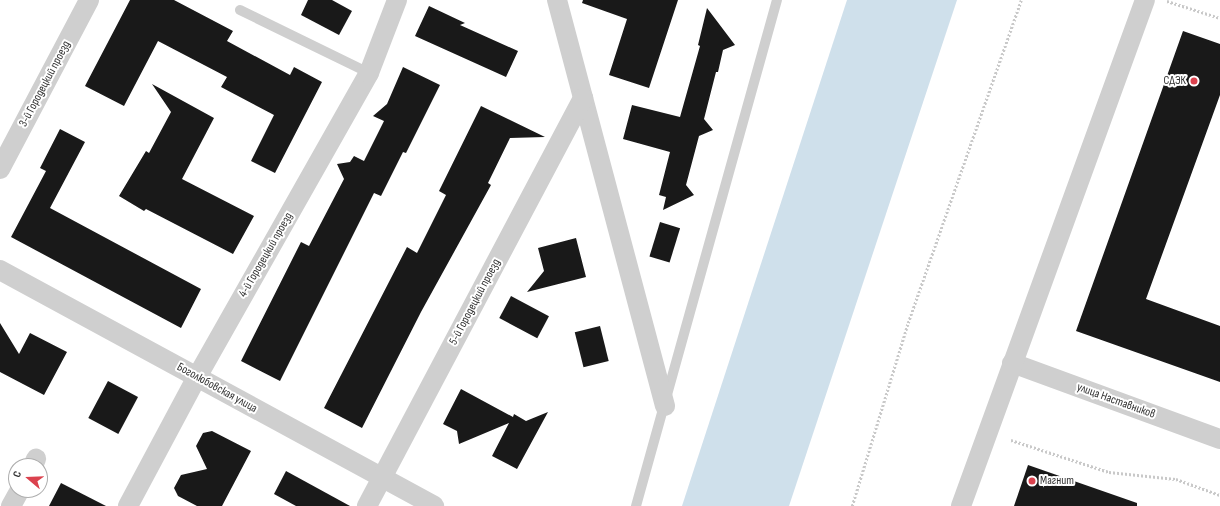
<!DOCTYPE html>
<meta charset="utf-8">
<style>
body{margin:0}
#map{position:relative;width:1220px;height:506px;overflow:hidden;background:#fff;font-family:"Sofia Sans Condensed",sans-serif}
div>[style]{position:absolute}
.water>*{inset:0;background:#cfe0eb}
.building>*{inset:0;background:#191919;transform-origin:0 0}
.path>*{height:2.5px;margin-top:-1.25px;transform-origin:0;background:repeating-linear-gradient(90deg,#c9c9c9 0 2px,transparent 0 4px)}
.lane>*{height:10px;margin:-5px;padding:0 5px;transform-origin:5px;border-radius:5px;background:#cfcfcf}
.street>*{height:20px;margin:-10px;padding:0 10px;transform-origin:10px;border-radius:10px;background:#cfcfcf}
.dots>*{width:11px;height:11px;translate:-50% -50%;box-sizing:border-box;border:2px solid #fff;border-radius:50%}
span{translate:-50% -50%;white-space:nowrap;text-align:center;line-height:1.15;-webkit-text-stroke:4px #fff;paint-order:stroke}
.poi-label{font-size:12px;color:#323232}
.right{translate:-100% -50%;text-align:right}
.left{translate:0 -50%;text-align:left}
.street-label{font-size:12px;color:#323232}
.north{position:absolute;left:8px;top:458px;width:40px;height:40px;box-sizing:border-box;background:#fff;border:1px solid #adadad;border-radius:50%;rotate:289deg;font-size:11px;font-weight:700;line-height:16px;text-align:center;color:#323232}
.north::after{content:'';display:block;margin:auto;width:14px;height:18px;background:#db424e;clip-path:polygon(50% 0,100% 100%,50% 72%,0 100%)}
</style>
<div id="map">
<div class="water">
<i style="clip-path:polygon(847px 0,957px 0,789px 506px,682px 506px)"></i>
</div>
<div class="building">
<i style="clip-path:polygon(130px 0,174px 0,233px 31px,227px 41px,290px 75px,294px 67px,322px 82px,275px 173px,251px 161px,274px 115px,221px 87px,227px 77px,158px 41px,124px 106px,85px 86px)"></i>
<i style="clip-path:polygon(308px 0,332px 0,352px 11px,339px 35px,301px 15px)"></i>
<i style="clip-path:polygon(583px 0,678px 0,649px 88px,609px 75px,627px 19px,582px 3px)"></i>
<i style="clip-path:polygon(429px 6px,465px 23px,460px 25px,518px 51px,506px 77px,415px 36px)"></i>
<i style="clip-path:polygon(707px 8px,735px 45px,723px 50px,718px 72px,716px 72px,704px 119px,713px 130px,699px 136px,686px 185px,694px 195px,663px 210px,666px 197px,659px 195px,670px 152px,623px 139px,632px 105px,680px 117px,700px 46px,698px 45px)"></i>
<i style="clip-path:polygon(1183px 31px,1220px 44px,1220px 95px,1146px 299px,1220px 326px,1220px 382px,1076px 331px)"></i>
<i style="clip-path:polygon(403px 67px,440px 85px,406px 153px,403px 152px,381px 196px,374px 193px,280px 381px,241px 361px,301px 242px,309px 246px,344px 179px,337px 164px,350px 162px,354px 156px,364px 161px,384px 121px,373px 116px,387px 104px)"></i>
<i style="clip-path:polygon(152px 84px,214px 118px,182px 179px,254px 216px,233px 254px,146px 209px,144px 211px,119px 196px,146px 151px,149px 153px,171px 112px)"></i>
<i style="clip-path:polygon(481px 106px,545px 137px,510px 138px,488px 183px,491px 185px,421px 312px,362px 428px,324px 408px,407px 247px,417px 253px,446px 195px,439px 191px)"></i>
<i style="clip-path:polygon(60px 129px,85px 142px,50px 208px,201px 289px,181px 328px,11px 237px,46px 171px,40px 168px)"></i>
<i style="left:660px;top:222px;width:21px;height:36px;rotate:17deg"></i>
<i style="clip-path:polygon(576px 238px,586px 277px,527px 292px,544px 271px,538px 248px)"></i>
<i style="left:511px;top:296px;width:43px;height:25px;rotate:28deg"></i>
<i style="clip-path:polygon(0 323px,19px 354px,30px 333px,67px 352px,44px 395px,0 372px)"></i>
<i style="left:600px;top:326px;width:36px;height:26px;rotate:76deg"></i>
<i style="left:108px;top:381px;width:34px;height:42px;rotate:28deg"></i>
<i style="clip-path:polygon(461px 389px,513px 417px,514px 414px,526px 421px,548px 412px,517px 469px,492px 456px,509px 423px,459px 444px,457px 431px,443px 424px)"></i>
<i style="clip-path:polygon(212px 431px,251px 451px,222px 506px,197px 506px,178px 496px,174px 488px,181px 475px,207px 469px,196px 446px,203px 433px)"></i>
<i style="clip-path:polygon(1028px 465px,1137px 503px,1137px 506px,1014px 506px)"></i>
<i style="clip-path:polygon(286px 471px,350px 506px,296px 506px,274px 494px)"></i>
<i style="clip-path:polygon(61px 483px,106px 506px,49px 506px)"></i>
</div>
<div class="path">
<i style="left:1167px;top:1px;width:56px;rotate:17.8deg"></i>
<i style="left:1011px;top:440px;width:103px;rotate:18.1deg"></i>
<i style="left:1109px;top:472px;width:67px;rotate:6deg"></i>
<i style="left:1176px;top:479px;width:47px;rotate:20deg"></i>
<i style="left:852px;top:506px;width:191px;rotate:-73deg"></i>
<i style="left:908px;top:323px;width:342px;rotate:-70.7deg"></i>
</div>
<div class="lane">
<i style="left:240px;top:10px;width:144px;rotate:26deg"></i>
<i style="left:636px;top:506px;width:525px;rotate:-74.43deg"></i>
</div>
<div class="street">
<i style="left:557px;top:0;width:420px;rotate:75.1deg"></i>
<i style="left:0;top:169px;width:191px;rotate:-62.2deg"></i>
<i style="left:0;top:270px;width:494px;rotate:28.5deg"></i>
<i style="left:1012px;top:363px;width:221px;rotate:20.1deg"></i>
<i style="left:33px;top:466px;width:8px;rotate:-67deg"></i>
<i style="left:11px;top:506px;width:18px;rotate:-61deg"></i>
<i style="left:128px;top:506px;width:146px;rotate:-61.9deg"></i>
<i style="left:197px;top:377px;width:349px;rotate:-60.5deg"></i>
<i style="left:369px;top:73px;width:78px;rotate:-69deg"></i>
<i style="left:367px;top:506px;width:462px;rotate:-62.1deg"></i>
<i style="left:961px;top:506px;width:538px;rotate:-70.02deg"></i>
</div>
<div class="dots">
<i style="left:1194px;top:81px;background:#db424e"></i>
<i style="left:1032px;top:481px;background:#db424e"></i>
</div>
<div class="poi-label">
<span class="right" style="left:1186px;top:81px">СДЭК</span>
<span class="left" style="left:1040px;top:481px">Магнит</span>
</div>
<div class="street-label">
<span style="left:45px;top:84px;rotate:-62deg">3-й Городецкий проезд</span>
<span style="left:266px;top:255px;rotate:-60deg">4-й Городецкий проезд</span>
<span style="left:475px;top:302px;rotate:-62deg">5-й Городецкий проезд</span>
<span style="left:217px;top:388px;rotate:29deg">Боголюбовская улица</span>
<span style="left:1116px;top:401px;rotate:20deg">улица Наставников</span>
</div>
<div class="north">С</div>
</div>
